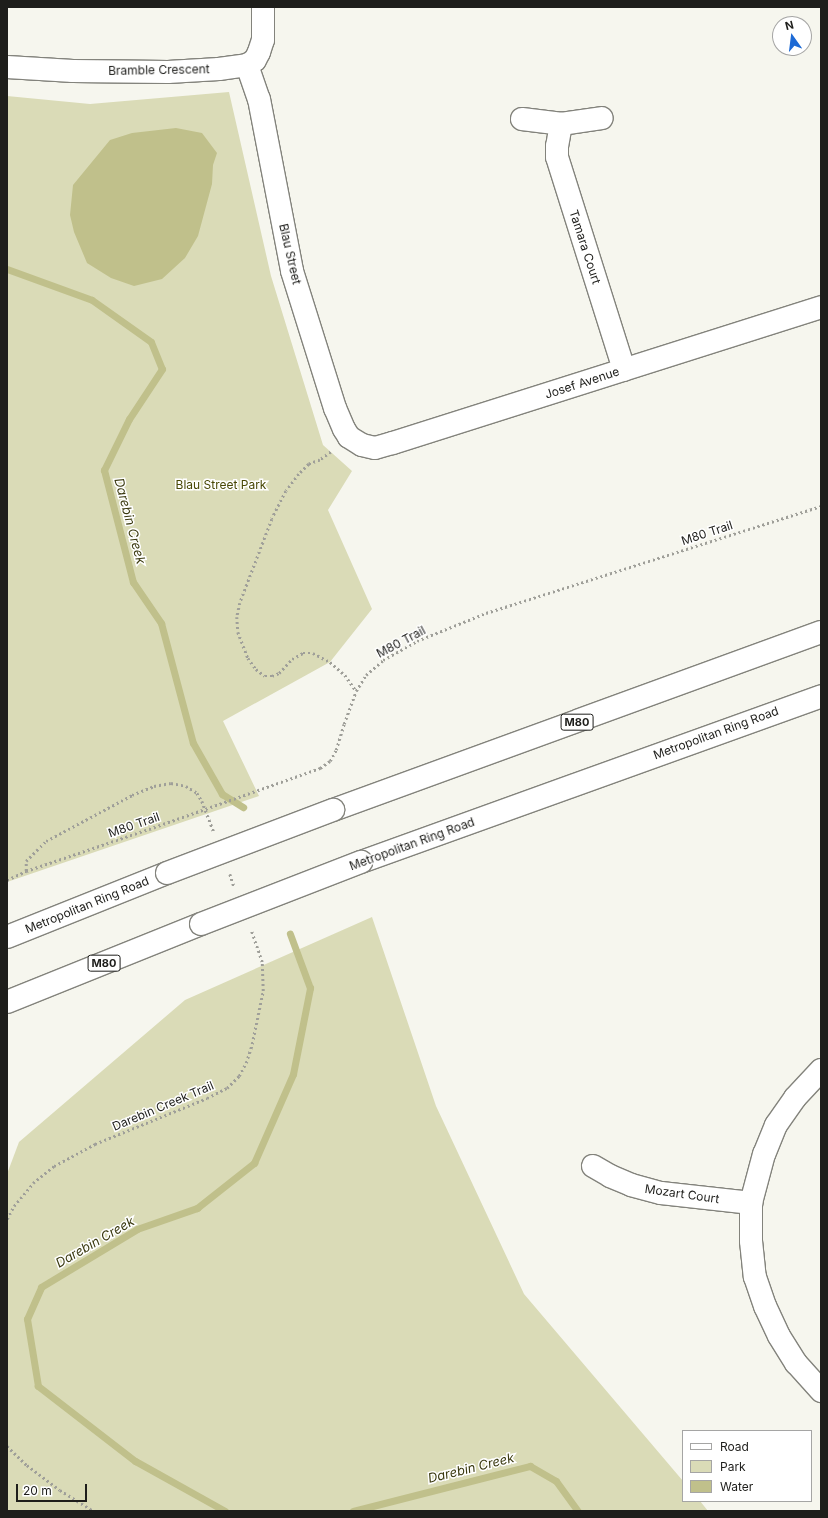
<!DOCTYPE html>
<style>
body{margin:0}
#map{position:relative;width:828px;height:1518px;overflow:hidden;background:#f6f6ee;font-family:Inter,sans-serif}
div>[style]{position:absolute}
.green>*{inset:0;background:#dadbb7}
.water>*{inset:0;background:#c0c08b}
.stream>*{height:7px;margin:-3.5px;padding:0 3.5px;transform-origin:3.5px;border-radius:3.5px;background:#c0c08b}
.path>*{height:2.5px;margin-top:-1.25px;transform-origin:0;background:repeating-linear-gradient(90deg,#9f9f99 0 2px,transparent 0 5px)}
.roads{filter:drop-shadow(1px 0 #83837c) drop-shadow(-1px 0 #83837c) drop-shadow(0 1px #83837c) drop-shadow(0 -1px #83837c)}
.minor>*{height:22px;margin:-11px;padding:0 11px;transform-origin:11px;border-radius:11px;background:#fff}
.highway>*{height:22px;margin:-11px;padding:0 11px;transform-origin:11px;border-radius:11px;background:#fff}
.path-bridge>*{height:2.5px;margin-top:-1.25px;transform-origin:0;background:repeating-linear-gradient(90deg,#9f9f99 0 2px,transparent 0 5px)}
.bridges{filter:drop-shadow(1px 0 #83837c) drop-shadow(-1px 0 #83837c) drop-shadow(0 1px #83837c) drop-shadow(0 -1px #83837c)}
.highway-bridge>*{height:22px;margin:-11px;padding:0 11px;transform-origin:11px;border-radius:11px;background:#fff}
span{translate:-50% -50%;white-space:nowrap;text-align:center;line-height:1.15;-webkit-text-stroke:3px #fff;paint-order:stroke}
.shield-label span{padding:1px 3px;background:#fff;border:1px solid;border-radius:3px;-webkit-text-stroke-width:0}
.shield-label{font-size:11px;color:#1e1e1b;font-weight:700}
.street-label{font-size:12px;color:#1e1e1b}
.park-label{font-size:12px;color:#484704}
.water-label{font-size:13px;color:#3a390f;font-style:italic}
.frame{position:absolute;inset:0;border:8px solid #1e1e1b;pointer-events:none}
.legend{position:absolute;left:682px;top:1430px;width:130px;height:72px;box-sizing:border-box;background:#fff;border:1px solid #a5a5a4;margin:0;padding:5px 7px;list-style:none;font-size:12px;color:#1e1e1b}
.legend li{display:flex;align-items:center;gap:8px;height:20px}
.legend b{width:20px;border:1px solid #a5a5a4}
.north{position:absolute;left:772px;top:16px;width:40px;height:40px;box-sizing:border-box;background:#fff;border:1px solid #a5a5a4;border-radius:50%;rotate:346deg;font-size:11px;font-weight:700;line-height:16px;text-align:center;color:#1e1e1b}
.north::after{content:'';display:block;margin:auto;width:14px;height:18px;background:#1d6ad5;clip-path:polygon(50% 0,100% 100%,50% 72%,0 100%)}
.scale{position:absolute;left:16px;top:1484px;width:71px;height:18px;box-sizing:border-box;border:2px solid #1e1e1b;border-top:0;padding-left:5px;font-size:12px;line-height:14px;white-space:nowrap;color:#1e1e1b;-webkit-text-stroke:3px #fff;paint-order:stroke}
</style>
<div id="map">
<div class="green">
<i style="clip-path:polygon(229px 92px,271px 276px,323px 445px,352px 471px,328px 510px,372px 609px,330px 662px,223px 721px,259px 796px,7px 882px,7px 96px,90px 104px)"></i>
<i style="clip-path:polygon(372px 917px,436px 1106px,524px 1294px,683px 1481px,683px 1501px,700px 1501px,708px 1511px,7px 1511px,7px 1174px,19px 1142px,185px 1000px)"></i>
</div>
<div class="water">
<i style="clip-path:polygon(176px 128px,202px 133px,217px 153px,213px 165px,212px 184px,198px 236px,185px 258px,162px 279px,134px 286px,111px 278px,87px 263px,74px 232px,70px 215px,73px 185px,110px 140px,132px 133px)"></i>
</div>
<div class="stream">
<i style="left:7px;top:269px;width:90px;rotate:20deg"></i>
<i style="left:92px;top:300px;width:72px;rotate:35.4deg"></i>
<i style="left:151px;top:342px;width:29px;rotate:68deg"></i>
<i style="left:162px;top:369px;width:60px;rotate:123.4deg"></i>
<i style="left:129px;top:419px;width:57px;rotate:116.1deg"></i>
<i style="left:104px;top:470px;width:116px;rotate:75.5deg"></i>
<i style="left:133px;top:582px;width:50px;rotate:55.7deg"></i>
<i style="left:161px;top:623px;width:124px;rotate:75.1deg"></i>
<i style="left:193px;top:743px;width:59px;rotate:60.4deg"></i>
<i style="left:222px;top:794px;width:25px;rotate:32deg"></i>
<i style="left:225px;top:1511px;width:103px;rotate:-150.9deg"></i>
<i style="left:135px;top:1461px;width:123px;rotate:-142.3deg"></i>
<i style="left:38px;top:1386px;width:68px;rotate:-99.3deg"></i>
<i style="left:27px;top:1319px;width:35px;rotate:-66deg"></i>
<i style="left:41px;top:1287px;width:112px;rotate:-31.1deg"></i>
<i style="left:137px;top:1229px;width:64px;rotate:-19.3deg"></i>
<i style="left:197px;top:1208px;width:73px;rotate:-38.3deg"></i>
<i style="left:254px;top:1163px;width:97px;rotate:-66.3deg"></i>
<i style="left:293px;top:1074px;width:88px;rotate:-78.8deg"></i>
<i style="left:310px;top:988px;width:58px;rotate:-110.3deg"></i>
<i style="left:353px;top:1511px;width:183px;rotate:-14.3deg"></i>
<i style="left:530px;top:1466px;width:30px;rotate:30deg"></i>
<i style="left:556px;top:1481px;width:37px;rotate:54deg"></i>
</div>
<div class="path">
<i style="left:331px;top:452px;width:14px;rotate:144deg"></i>
<i style="left:320px;top:460px;width:12px;rotate:160deg"></i>
<i style="left:309px;top:464px;width:14px;rotate:135deg"></i>
<i style="left:299px;top:474px;width:21px;rotate:127deg"></i>
<i style="left:286px;top:491px;width:31px;rotate:117deg"></i>
<i style="left:272px;top:519px;width:90px;rotate:110.9deg"></i>
<i style="left:240px;top:603px;width:14px;rotate:102deg"></i>
<i style="left:237px;top:617px;width:15px;rotate:86deg"></i>
<i style="left:238px;top:632px;width:28px;rotate:69deg"></i>
<i style="left:248px;top:658px;width:14px;rotate:54deg"></i>
<i style="left:256px;top:669px;width:11px;rotate:38deg"></i>
<i style="left:265px;top:676px;width:7px"></i>
<i style="left:272px;top:676px;width:8px;rotate:-23deg"></i>
<i style="left:279px;top:673px;width:19px;rotate:-47deg"></i>
<i style="left:292px;top:659px;width:13px;rotate:-29deg"></i>
<i style="left:303px;top:653px;width:10px"></i>
<i style="left:313px;top:653px;width:19px;rotate:28deg"></i>
<i style="left:330px;top:662px;width:20px;rotate:41deg"></i>
<i style="left:345px;top:675px;width:19px;rotate:55deg"></i>
<i style="left:344px;top:724px;width:35px;rotate:-70deg"></i>
<i style="left:356px;top:691px;width:19px;rotate:-58deg"></i>
<i style="left:366px;top:675px;width:23px;rotate:-41deg"></i>
<i style="left:383px;top:660px;width:39px;rotate:-29deg"></i>
<i style="left:417px;top:641px;width:74px;rotate:-22.1deg"></i>
<i style="left:486px;top:613px;width:352px;rotate:-17.7deg"></i>
<i style="left:26px;top:871px;width:10px;rotate:-90deg"></i>
<i style="left:26px;top:861px;width:28px;rotate:-45deg"></i>
<i style="left:46px;top:841px;width:98px;rotate:-28.1deg"></i>
<i style="left:132px;top:795px;width:24px;rotate:-22deg"></i>
<i style="left:154px;top:786px;width:17px;rotate:-10deg"></i>
<i style="left:171px;top:783px;width:15px;rotate:11deg"></i>
<i style="left:186px;top:786px;width:13px;rotate:32deg"></i>
<i style="left:197px;top:793px;width:9px;rotate:58deg"></i>
<i style="left:202px;top:801px;width:33px;rotate:69deg"></i>
<i style="left:230px;top:874px;width:13px;rotate:72deg"></i>
<i style="left:7px;top:880px;width:21px;rotate:-25deg"></i>
<i style="left:26px;top:871px;width:130px;rotate:-18.9deg"></i>
<i style="left:7px;top:1219px;width:15px;rotate:-62deg"></i>
<i style="left:14px;top:1206px;width:30px;rotate:-50deg"></i>
<i style="left:33px;top:1183px;width:27px;rotate:-39deg"></i>
<i style="left:54px;top:1166px;width:47px;rotate:-28.2deg"></i>
<i style="left:95px;top:1144px;width:121px;rotate:-22.3deg"></i>
<i style="left:207px;top:1098px;width:22px;rotate:-27deg"></i>
<i style="left:227px;top:1088px;width:17px;rotate:-45deg"></i>
<i style="left:239px;top:1076px;width:15px;rotate:-62deg"></i>
<i style="left:246px;top:1063px;width:20px;rotate:-72deg"></i>
<i style="left:252px;top:1044px;width:54px;rotate:-78.3deg"></i>
<i style="left:263px;top:991px;width:29px;rotate:-92deg"></i>
<i style="left:262px;top:962px;width:34px;rotate:-109deg"></i>
<i style="left:7px;top:1446px;width:28px;rotate:44deg"></i>
<i style="left:27px;top:1465px;width:41px;rotate:37.1deg"></i>
<i style="left:60px;top:1490px;width:40px;rotate:32deg"></i>
</div>
<div class="roads">
<div class="minor">
<i style="left:247px;top:65px;width:36px;rotate:71deg"></i>
<i style="left:259px;top:99px;width:175px;rotate:79.1deg"></i>
<i style="left:292px;top:271px;width:144px;rotate:72.6deg"></i>
<i style="left:335px;top:408px;width:23px;rotate:67deg"></i>
<i style="left:344px;top:429px;width:9px;rotate:58deg"></i>
<i style="left:349px;top:437px;width:15px;rotate:32deg"></i>
<i style="left:362px;top:445px;width:13px;rotate:13deg"></i>
<i style="left:375px;top:448px;width:19px;rotate:-16deg"></i>
<i style="left:393px;top:443px;width:449px;rotate:-17.6deg"></i>
<i style="left:7px;top:67px;width:66px;rotate:3.5deg"></i>
<i style="left:73px;top:71px;width:95px;rotate:0.6deg"></i>
<i style="left:168px;top:72px;width:51px;rotate:-3.4deg"></i>
<i style="left:219px;top:69px;width:28px;rotate:-8deg"></i>
<i style="left:247px;top:65px;width:9px;rotate:-32deg"></i>
<i style="left:255px;top:60px;width:9px;rotate:-63deg"></i>
<i style="left:259px;top:52px;width:13px;rotate:-72deg"></i>
<i style="left:263px;top:40px;width:33px;rotate:-90deg"></i>
<i style="left:522px;top:119px;width:39px;rotate:7deg"></i>
<i style="left:561px;top:124px;width:41px;rotate:-8.3deg"></i>
<i style="left:561px;top:124px;width:22px;rotate:100deg"></i>
<i style="left:557px;top:146px;width:11px;rotate:90deg"></i>
<i style="left:557px;top:157px;width:223px;rotate:72.5deg"></i>
<i style="left:821px;top:1070px;width:38px;rotate:133deg"></i>
<i style="left:795px;top:1098px;width:33px;rotate:125deg"></i>
<i style="left:776px;top:1125px;width:31px;rotate:112deg"></i>
<i style="left:764px;top:1154px;width:51px;rotate:104.9deg"></i>
<i style="left:751px;top:1203px;width:38px;rotate:90deg"></i>
<i style="left:751px;top:1241px;width:36px;rotate:84deg"></i>
<i style="left:755px;top:1277px;width:31px;rotate:71deg"></i>
<i style="left:765px;top:1306px;width:33px;rotate:65deg"></i>
<i style="left:779px;top:1336px;width:32px;rotate:58deg"></i>
<i style="left:796px;top:1363px;width:38px;rotate:48deg"></i>
<i style="left:593px;top:1166px;width:20px;rotate:30deg"></i>
<i style="left:610px;top:1176px;width:23px;rotate:23deg"></i>
<i style="left:631px;top:1185px;width:31px;rotate:15deg"></i>
<i style="left:661px;top:1193px;width:91px;rotate:6.3deg"></i>
</div>
<div class="highway">
<i style="left:333px;top:810px;width:519px;rotate:-20.04deg"></i>
<i style="left:361px;top:862px;width:489px;rotate:-19.8deg"></i>
<i style="left:7px;top:937px;width:172px;rotate:-21.8deg"></i>
<i style="left:7px;top:1002px;width:209px;rotate:-21.9deg"></i>
</div>
</div>
<div class="path-bridge">
<i style="left:149px;top:829px;width:182px;rotate:-19.6deg"></i>
<i style="left:320px;top:768px;width:12px;rotate:-35deg"></i>
<i style="left:330px;top:761px;width:13px;rotate:-61deg"></i>
<i style="left:336px;top:750px;width:27px;rotate:-73deg"></i>
</div>
<div class="bridges">
<div class="highway-bridge">
<i style="left:167px;top:873px;width:178px;rotate:-20.8deg"></i>
<i style="left:201px;top:924px;width:172px;rotate:-21.2deg"></i>
</div>
</div>
<div class="shield-label">
<span style="left:577px;top:722px">M80</span>
<span style="left:104px;top:963px">M80</span>
</div>
<div class="street-label">
<span style="left:159px;top:70px;rotate:-1deg">Bramble Crescent</span>
<span style="left:585px;top:247px;rotate:72deg">Tamara Court</span>
<span style="left:290px;top:254px;rotate:77deg">Blau Street</span>
<span style="left:582px;top:383px;rotate:-18deg">Josef Avenue</span>
<span style="left:707px;top:533px;rotate:-18deg">M80 Trail</span>
<span style="left:401px;top:642px;rotate:-28deg">M80 Trail</span>
<span style="left:716px;top:733px;rotate:-20deg">Metropolitan Ring Road</span>
<span style="left:134px;top:825px;rotate:-19deg">M80 Trail</span>
<span style="left:412px;top:844px;rotate:-20deg">Metropolitan Ring Road</span>
<span style="left:87px;top:905px;rotate:-22deg">Metropolitan Ring Road</span>
<span style="left:163px;top:1106px;rotate:-23deg">Darebin Creek Trail</span>
<span style="left:682px;top:1194px;rotate:8deg">Mozart Court</span>
</div>
<div class="park-label">
<span style="left:221px;top:485px">Blau Street Park</span>
</div>
<div class="water-label">
<span style="left:130px;top:521px;rotate:75deg">Darebin Creek</span>
<span style="left:95px;top:1242px;rotate:-30deg">Darebin Creek</span>
<span style="left:471px;top:1468px;rotate:-14deg">Darebin Creek</span>
</div>
<div class="frame"></div>
<ul class="legend">
<li><b style="height:5px;background:#fff"></b>Road</li>
<li><b style="height:11px;background:#dadbb7"></b>Park</li>
<li><b style="height:11px;background:#c0c08b"></b>Water</li>
</ul>
<div class="north">N</div>
<div class="scale">20 m</div>
</div>
